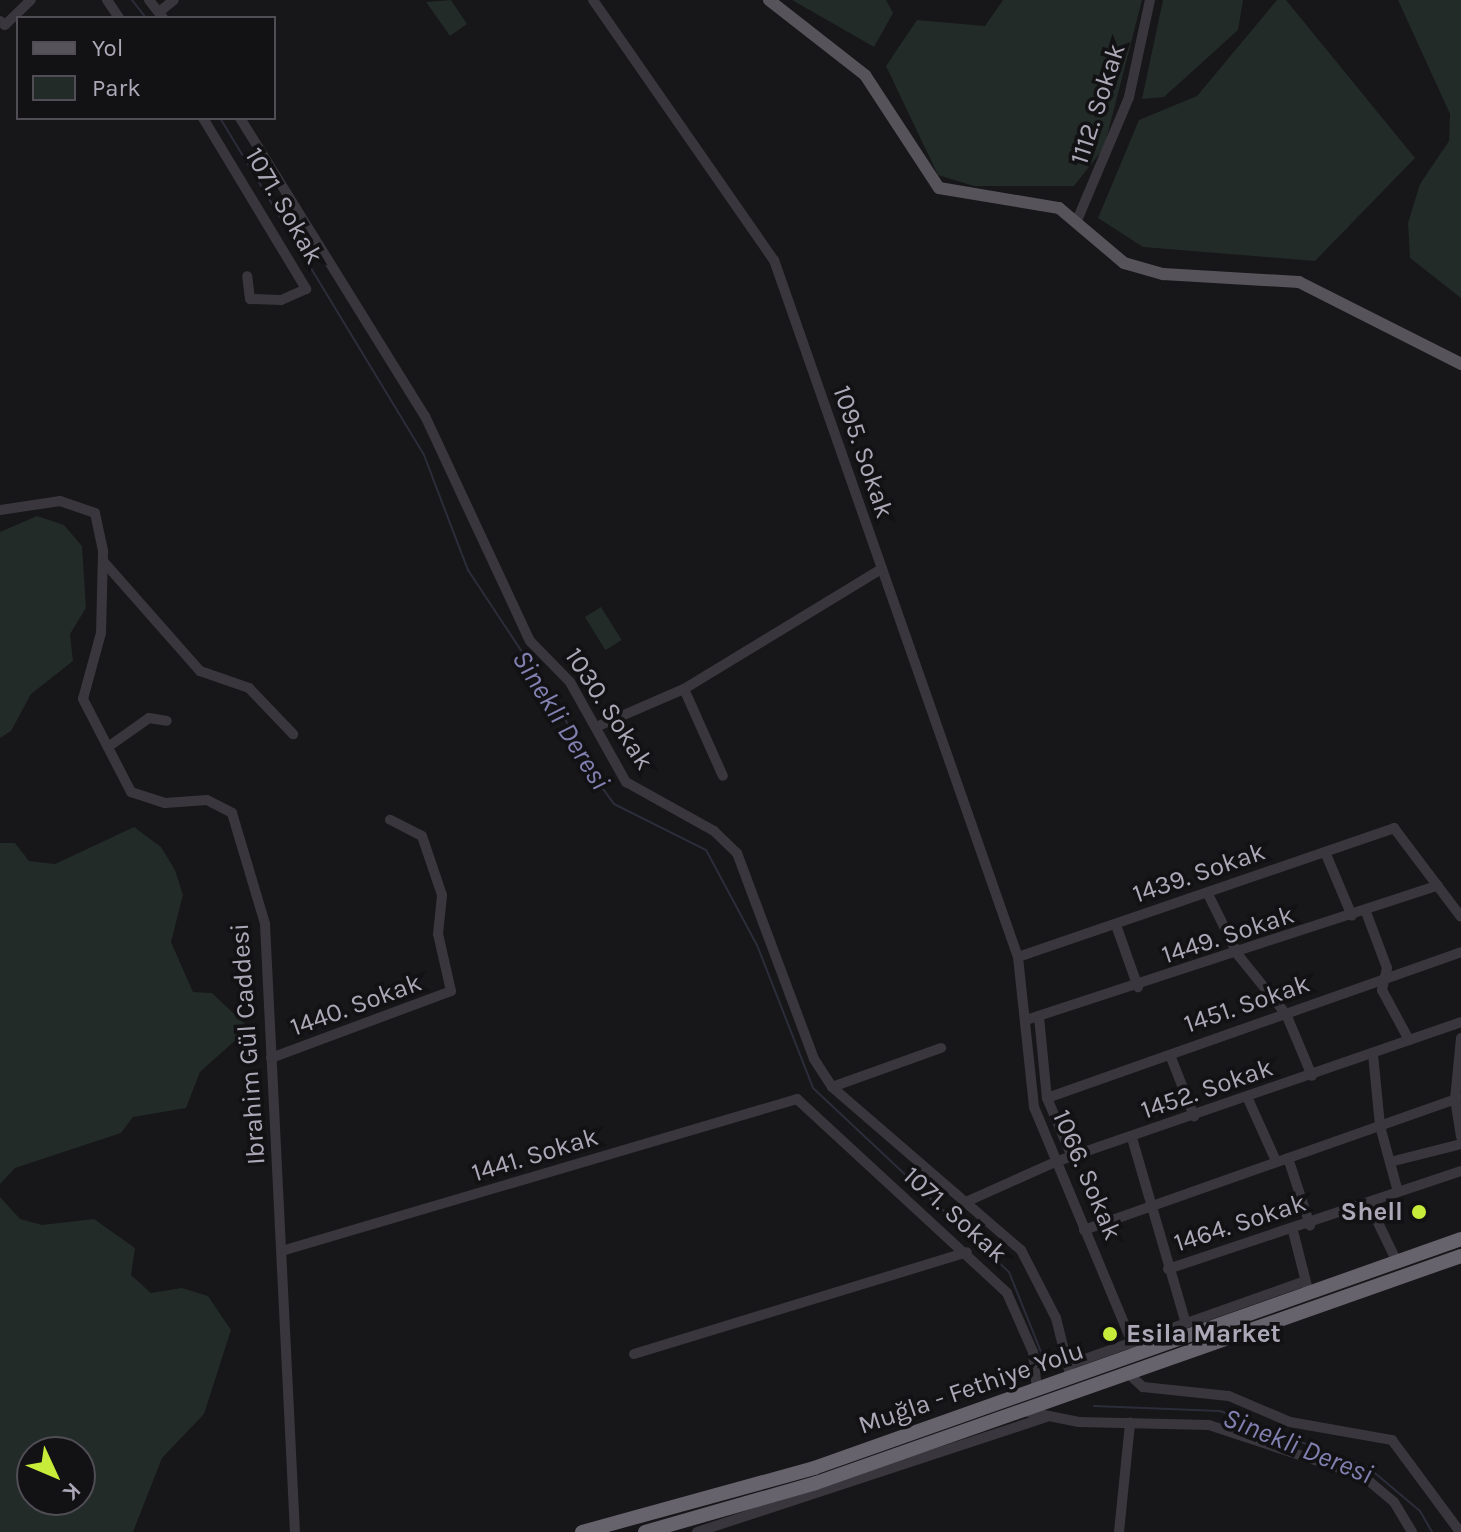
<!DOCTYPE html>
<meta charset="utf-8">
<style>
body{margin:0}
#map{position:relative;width:1461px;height:1532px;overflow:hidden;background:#171618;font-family:Karla,sans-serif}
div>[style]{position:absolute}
.green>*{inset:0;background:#222b28;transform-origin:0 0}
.stream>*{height:2px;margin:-1px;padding:0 1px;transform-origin:1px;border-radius:1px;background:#2c2d3b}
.minor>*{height:10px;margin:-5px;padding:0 5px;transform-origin:5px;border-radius:5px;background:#39373d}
.major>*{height:12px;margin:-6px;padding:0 6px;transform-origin:6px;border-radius:6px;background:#56535b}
.highway>*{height:14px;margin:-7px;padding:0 7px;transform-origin:7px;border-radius:7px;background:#66636d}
.dots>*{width:22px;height:22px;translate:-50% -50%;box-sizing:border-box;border:4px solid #121113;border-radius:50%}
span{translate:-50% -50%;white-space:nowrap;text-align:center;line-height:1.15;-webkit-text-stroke:7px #121113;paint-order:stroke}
.street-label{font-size:26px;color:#aca8b7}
.poi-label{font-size:26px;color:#aca8b7;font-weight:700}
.right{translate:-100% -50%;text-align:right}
.left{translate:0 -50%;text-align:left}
.water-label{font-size:28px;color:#8180b1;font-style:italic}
.legend{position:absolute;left:16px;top:16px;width:260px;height:104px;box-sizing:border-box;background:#121113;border:2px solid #504d55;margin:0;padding:10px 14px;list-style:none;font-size:24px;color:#aca8b7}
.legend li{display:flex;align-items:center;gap:16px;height:40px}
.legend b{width:40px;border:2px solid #504d55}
.north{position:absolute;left:16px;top:1436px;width:80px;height:80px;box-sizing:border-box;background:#121113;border:2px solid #504d55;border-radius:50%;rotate:134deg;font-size:22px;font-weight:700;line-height:32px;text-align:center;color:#aca8b7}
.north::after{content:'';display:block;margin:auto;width:28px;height:36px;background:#c7ec3a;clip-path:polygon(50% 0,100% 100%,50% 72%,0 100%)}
</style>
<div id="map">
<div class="green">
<i style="clip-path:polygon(451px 0,467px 24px,450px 36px,426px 2px)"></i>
<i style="clip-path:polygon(792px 0,886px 0,893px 13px,874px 47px)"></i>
<i style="clip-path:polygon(1003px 0,1142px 0,1104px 148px,1074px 186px,974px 186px,938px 175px,886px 66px,917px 20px,985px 26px)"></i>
<i style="clip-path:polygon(1163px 0,1243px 0,1238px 30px,1164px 97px,1142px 99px)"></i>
<i style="clip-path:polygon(1277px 0,1286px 0,1415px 158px,1315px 261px,1143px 247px,1098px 218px,1139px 120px,1197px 96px)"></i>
<i style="clip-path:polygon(1398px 0,1461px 0,1461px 298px,1410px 258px,1408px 223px,1420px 184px,1449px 141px,1450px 114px)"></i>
<i style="clip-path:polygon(37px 516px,64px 525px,82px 546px,86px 608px,70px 634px,73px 661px,31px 694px,11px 731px,0 738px,0 532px)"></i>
<i style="left:601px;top:607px;width:39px;height:19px;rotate:58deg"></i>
<i style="clip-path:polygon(134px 827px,161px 847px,175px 870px,183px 895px,171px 942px,193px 992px,212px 993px,249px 1028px,200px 1072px,186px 1108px,133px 1117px,121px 1133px,15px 1168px,0 1184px,0 843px,15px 843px,29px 861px,55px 864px)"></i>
<i style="clip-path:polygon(evenodd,0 1197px,20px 1219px,42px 1225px,94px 1219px,135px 1248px,131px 1275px,151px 1293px,182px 1288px,208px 1296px,231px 1330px,204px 1414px,162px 1458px,133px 1532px,0 1532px,0 1197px,32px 1452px,80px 1452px,80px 1500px,32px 1500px,32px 1452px)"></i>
</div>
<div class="stream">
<i style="left:132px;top:0;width:23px;rotate:52deg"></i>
<i style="left:220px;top:118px;width:394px;rotate:58.8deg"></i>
<i style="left:424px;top:455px;width:123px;rotate:69.1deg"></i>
<i style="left:468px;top:570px;width:173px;rotate:56.6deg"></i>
<i style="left:563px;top:714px;width:58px;rotate:65.6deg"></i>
<i style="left:587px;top:767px;width:46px;rotate:53.9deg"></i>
<i style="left:614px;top:804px;width:103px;rotate:26.6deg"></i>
<i style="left:706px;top:850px;width:108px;rotate:61.8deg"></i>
<i style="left:757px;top:945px;width:154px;rotate:68.6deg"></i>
<i style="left:813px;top:1088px;width:269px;rotate:43.2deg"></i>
<i style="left:1009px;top:1272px;width:102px;rotate:68.2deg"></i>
<i style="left:1094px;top:1406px;width:126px;rotate:2.3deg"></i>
<i style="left:1220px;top:1411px;width:160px;rotate:20.9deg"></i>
<i style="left:1369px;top:1468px;width:67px;rotate:40.1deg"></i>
<i style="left:1420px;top:1511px;width:24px;rotate:60deg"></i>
</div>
<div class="minor">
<i style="left:107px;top:0;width:22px;rotate:56deg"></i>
<i style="left:149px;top:0;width:23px;rotate:52deg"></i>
<i style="left:593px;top:0;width:317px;rotate:55.2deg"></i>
<i style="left:774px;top:260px;width:738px;rotate:70.71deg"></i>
<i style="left:1018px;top:957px;width:151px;rotate:83.9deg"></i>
<i style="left:1034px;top:1107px;width:269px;rotate:67.4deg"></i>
<i style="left:159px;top:12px;width:19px;rotate:-39deg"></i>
<i style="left:0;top:21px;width:6px;rotate:39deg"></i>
<i style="left:5px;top:25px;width:36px;rotate:-44deg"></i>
<i style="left:203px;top:118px;width:200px;rotate:58.9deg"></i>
<i style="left:306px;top:289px;width:27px;rotate:156deg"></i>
<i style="left:281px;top:300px;width:31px;rotate:-178deg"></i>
<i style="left:250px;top:299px;width:23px;rotate:-97deg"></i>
<i style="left:240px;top:118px;width:351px;rotate:58.2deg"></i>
<i style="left:425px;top:416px;width:248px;rotate:65deg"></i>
<i style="left:530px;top:641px;width:57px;rotate:45.7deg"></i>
<i style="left:570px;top:682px;width:115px;rotate:60.8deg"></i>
<i style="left:626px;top:782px;width:101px;rotate:29.1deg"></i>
<i style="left:714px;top:831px;width:32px;rotate:44deg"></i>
<i style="left:737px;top:853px;width:220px;rotate:69.5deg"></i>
<i style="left:814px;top:1059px;width:33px;rotate:57deg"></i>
<i style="left:832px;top:1087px;width:250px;rotate:40.8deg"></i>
<i style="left:1021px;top:1250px;width:76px;rotate:62.8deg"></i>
<i style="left:1056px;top:1318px;width:62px;rotate:76deg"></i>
<i style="left:1078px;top:218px;width:131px;rotate:-67.1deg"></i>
<i style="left:1129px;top:97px;width:99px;rotate:-77.8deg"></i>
<i style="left:0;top:510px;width:61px;rotate:-8.5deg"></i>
<i style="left:60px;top:501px;width:37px;rotate:19deg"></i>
<i style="left:95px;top:513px;width:40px;rotate:78deg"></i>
<i style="left:103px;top:552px;width:81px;rotate:91.4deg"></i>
<i style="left:101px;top:633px;width:68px;rotate:105.3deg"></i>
<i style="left:83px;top:699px;width:105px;rotate:62.7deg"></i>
<i style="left:131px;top:792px;width:36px;rotate:18deg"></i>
<i style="left:165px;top:803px;width:42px;rotate:-4.1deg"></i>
<i style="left:207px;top:800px;width:28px;rotate:27deg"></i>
<i style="left:232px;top:813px;width:116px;rotate:73.4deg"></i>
<i style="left:265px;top:924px;width:609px;rotate:87.18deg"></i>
<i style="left:103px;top:561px;width:147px;rotate:48.6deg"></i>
<i style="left:200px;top:671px;width:52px;rotate:19.1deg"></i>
<i style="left:249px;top:688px;width:64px;rotate:46.3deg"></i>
<i style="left:684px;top:689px;width:95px;rotate:65.9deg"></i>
<i style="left:596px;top:727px;width:96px;rotate:-23.4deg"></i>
<i style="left:684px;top:689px;width:229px;rotate:-31.3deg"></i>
<i style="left:108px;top:747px;width:50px;rotate:-35.3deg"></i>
<i style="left:149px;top:718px;width:18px;rotate:9deg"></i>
<i style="left:1325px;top:852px;width:69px;rotate:67.1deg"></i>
<i style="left:1208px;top:894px;width:68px;rotate:63.8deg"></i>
<i style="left:1238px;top:955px;width:76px;rotate:50.9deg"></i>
<i style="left:1286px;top:1014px;width:67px;rotate:67.2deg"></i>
<i style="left:1366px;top:912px;width:60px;rotate:69.4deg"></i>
<i style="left:1387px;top:968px;width:23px;rotate:103deg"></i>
<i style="left:1382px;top:990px;width:57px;rotate:61.6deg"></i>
<i style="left:1116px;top:925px;width:66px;rotate:70.5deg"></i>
<i style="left:1018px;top:957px;width:398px;rotate:-18.9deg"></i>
<i style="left:1394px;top:828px;width:111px;rotate:53deg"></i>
<i style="left:1039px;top:1017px;width:81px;rotate:84.4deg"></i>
<i style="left:1047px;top:1098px;width:64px;rotate:67deg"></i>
<i style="left:1029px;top:1019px;width:430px;rotate:-18.1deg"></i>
<i style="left:1461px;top:1038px;width:61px;rotate:95.6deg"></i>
<i style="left:1455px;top:1099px;width:38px;rotate:81deg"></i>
<i style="left:1373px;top:1054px;width:72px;rotate:84.4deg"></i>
<i style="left:1380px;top:1126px;width:68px;rotate:74.7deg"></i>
<i style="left:1170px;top:1055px;width:66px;rotate:68.5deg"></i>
<i style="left:271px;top:1058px;width:192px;rotate:-20.4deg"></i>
<i style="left:451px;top:991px;width:58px;rotate:-102.8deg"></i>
<i style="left:438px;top:934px;width:39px;rotate:-84deg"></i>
<i style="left:442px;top:895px;width:62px;rotate:-108.7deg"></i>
<i style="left:422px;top:836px;width:36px;rotate:-153deg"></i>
<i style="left:832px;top:1087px;width:116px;rotate:-19.7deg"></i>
<i style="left:1047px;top:1098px;width:439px;rotate:-19.4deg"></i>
<i style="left:1248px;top:1099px;width:68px;rotate:65.7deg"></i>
<i style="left:1132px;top:1138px;width:191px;rotate:73.8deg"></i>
<i style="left:1288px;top:1158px;width:71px;rotate:71.8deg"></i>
<i style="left:1390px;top:1162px;width:73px;rotate:-14.2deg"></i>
<i style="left:968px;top:1201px;width:95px;rotate:-24.1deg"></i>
<i style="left:1055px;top:1162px;width:429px;rotate:-19deg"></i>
<i style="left:1369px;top:1204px;width:64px;rotate:64.2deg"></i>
<i style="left:1084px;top:1230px;width:400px;rotate:-19.4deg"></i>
<i style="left:1293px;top:1231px;width:57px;rotate:75.7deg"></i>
<i style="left:285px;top:1250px;width:534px;rotate:-16.43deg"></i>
<i style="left:797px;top:1099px;width:286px;rotate:42.7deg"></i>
<i style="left:1007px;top:1293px;width:64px;rotate:66.2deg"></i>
<i style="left:1033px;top:1352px;width:38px;rotate:84deg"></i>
<i style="left:1168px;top:1269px;width:309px;rotate:-18.5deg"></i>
<i style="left:634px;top:1354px;width:348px;rotate:-17deg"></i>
<i style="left:1068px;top:1365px;width:251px;rotate:-19.5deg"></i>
<i style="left:1130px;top:1375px;width:18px;rotate:43deg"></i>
<i style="left:1143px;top:1387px;width:86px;rotate:6deg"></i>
<i style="left:1229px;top:1396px;width:66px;rotate:23.1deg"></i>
<i style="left:1290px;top:1422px;width:104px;rotate:10deg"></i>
<i style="left:1392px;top:1440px;width:114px;rotate:53.5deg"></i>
<i style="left:1024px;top:1411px;width:56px;rotate:11.3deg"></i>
<i style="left:1079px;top:1422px;width:130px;rotate:1.3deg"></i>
<i style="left:1209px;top:1425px;width:162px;rotate:18.3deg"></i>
<i style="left:1363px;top:1476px;width:40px;rotate:40deg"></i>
<i style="left:1394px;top:1502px;width:35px;rotate:59deg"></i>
<i style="left:697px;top:1532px;width:367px;rotate:-18.2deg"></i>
<i style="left:1119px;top:1532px;width:110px;rotate:-84.2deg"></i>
</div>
<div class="major">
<i style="left:769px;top:0;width:122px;rotate:38deg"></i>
<i style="left:865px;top:75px;width:135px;rotate:56.8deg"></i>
<i style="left:939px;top:188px;width:122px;rotate:9.5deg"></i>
<i style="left:1059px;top:208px;width:85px;rotate:40.2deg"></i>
<i style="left:1124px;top:263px;width:41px;rotate:15.8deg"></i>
<i style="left:1163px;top:274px;width:136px;rotate:3.4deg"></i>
<i style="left:1299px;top:282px;width:182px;rotate:26.8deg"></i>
</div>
<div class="highway">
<i style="left:582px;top:1532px;width:241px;rotate:-15.4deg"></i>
<i style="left:814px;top:1468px;width:686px;rotate:-19.49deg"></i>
<i style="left:645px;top:1532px;width:178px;rotate:-16deg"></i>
<i style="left:816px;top:1483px;width:684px;rotate:-19.39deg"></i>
</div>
<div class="dots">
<i style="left:1419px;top:1212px;background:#c7ec3a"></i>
<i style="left:1110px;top:1334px;background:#c7ec3a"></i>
</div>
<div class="street-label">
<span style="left:1098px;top:104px;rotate:-72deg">1112. Sokak</span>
<span style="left:284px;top:206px;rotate:60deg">1071. Sokak</span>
<span style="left:863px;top:452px;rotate:71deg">1095. Sokak</span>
<span style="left:609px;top:709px;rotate:57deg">1030. Sokak</span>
<span style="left:1199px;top:873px;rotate:-19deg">1439. Sokak</span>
<span style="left:1228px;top:935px;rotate:-18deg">1449. Sokak</span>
<span style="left:1247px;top:1004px;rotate:-19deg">1451. Sokak</span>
<span style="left:356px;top:1005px;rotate:-20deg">1440. Sokak</span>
<span style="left:248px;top:1044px;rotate:-94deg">Ibrahim Gül Caddesi</span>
<span style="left:1207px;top:1089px;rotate:-19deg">1452. Sokak</span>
<span style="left:535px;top:1155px;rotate:-17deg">1441. Sokak</span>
<span style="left:1087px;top:1175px;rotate:67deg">1066. Sokak</span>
<span style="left:955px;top:1215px;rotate:42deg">1071. Sokak</span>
<span style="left:1240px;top:1223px;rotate:-18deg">1464. Sokak</span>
<span style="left:971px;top:1388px;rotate:-19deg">Muğla - Fethiye Yolu</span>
</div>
<div class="poi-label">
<span class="right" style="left:1403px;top:1212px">Shell</span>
<span class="left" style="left:1126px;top:1334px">Esila Market</span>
</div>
<div class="water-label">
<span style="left:561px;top:720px;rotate:58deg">Sinekli Deresi</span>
<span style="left:1298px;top:1446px;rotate:22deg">Sinekli Deresi</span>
</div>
<ul class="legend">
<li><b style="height:10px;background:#56535b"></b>Yol</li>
<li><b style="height:22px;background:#222b28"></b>Park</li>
</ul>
<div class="north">K</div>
</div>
